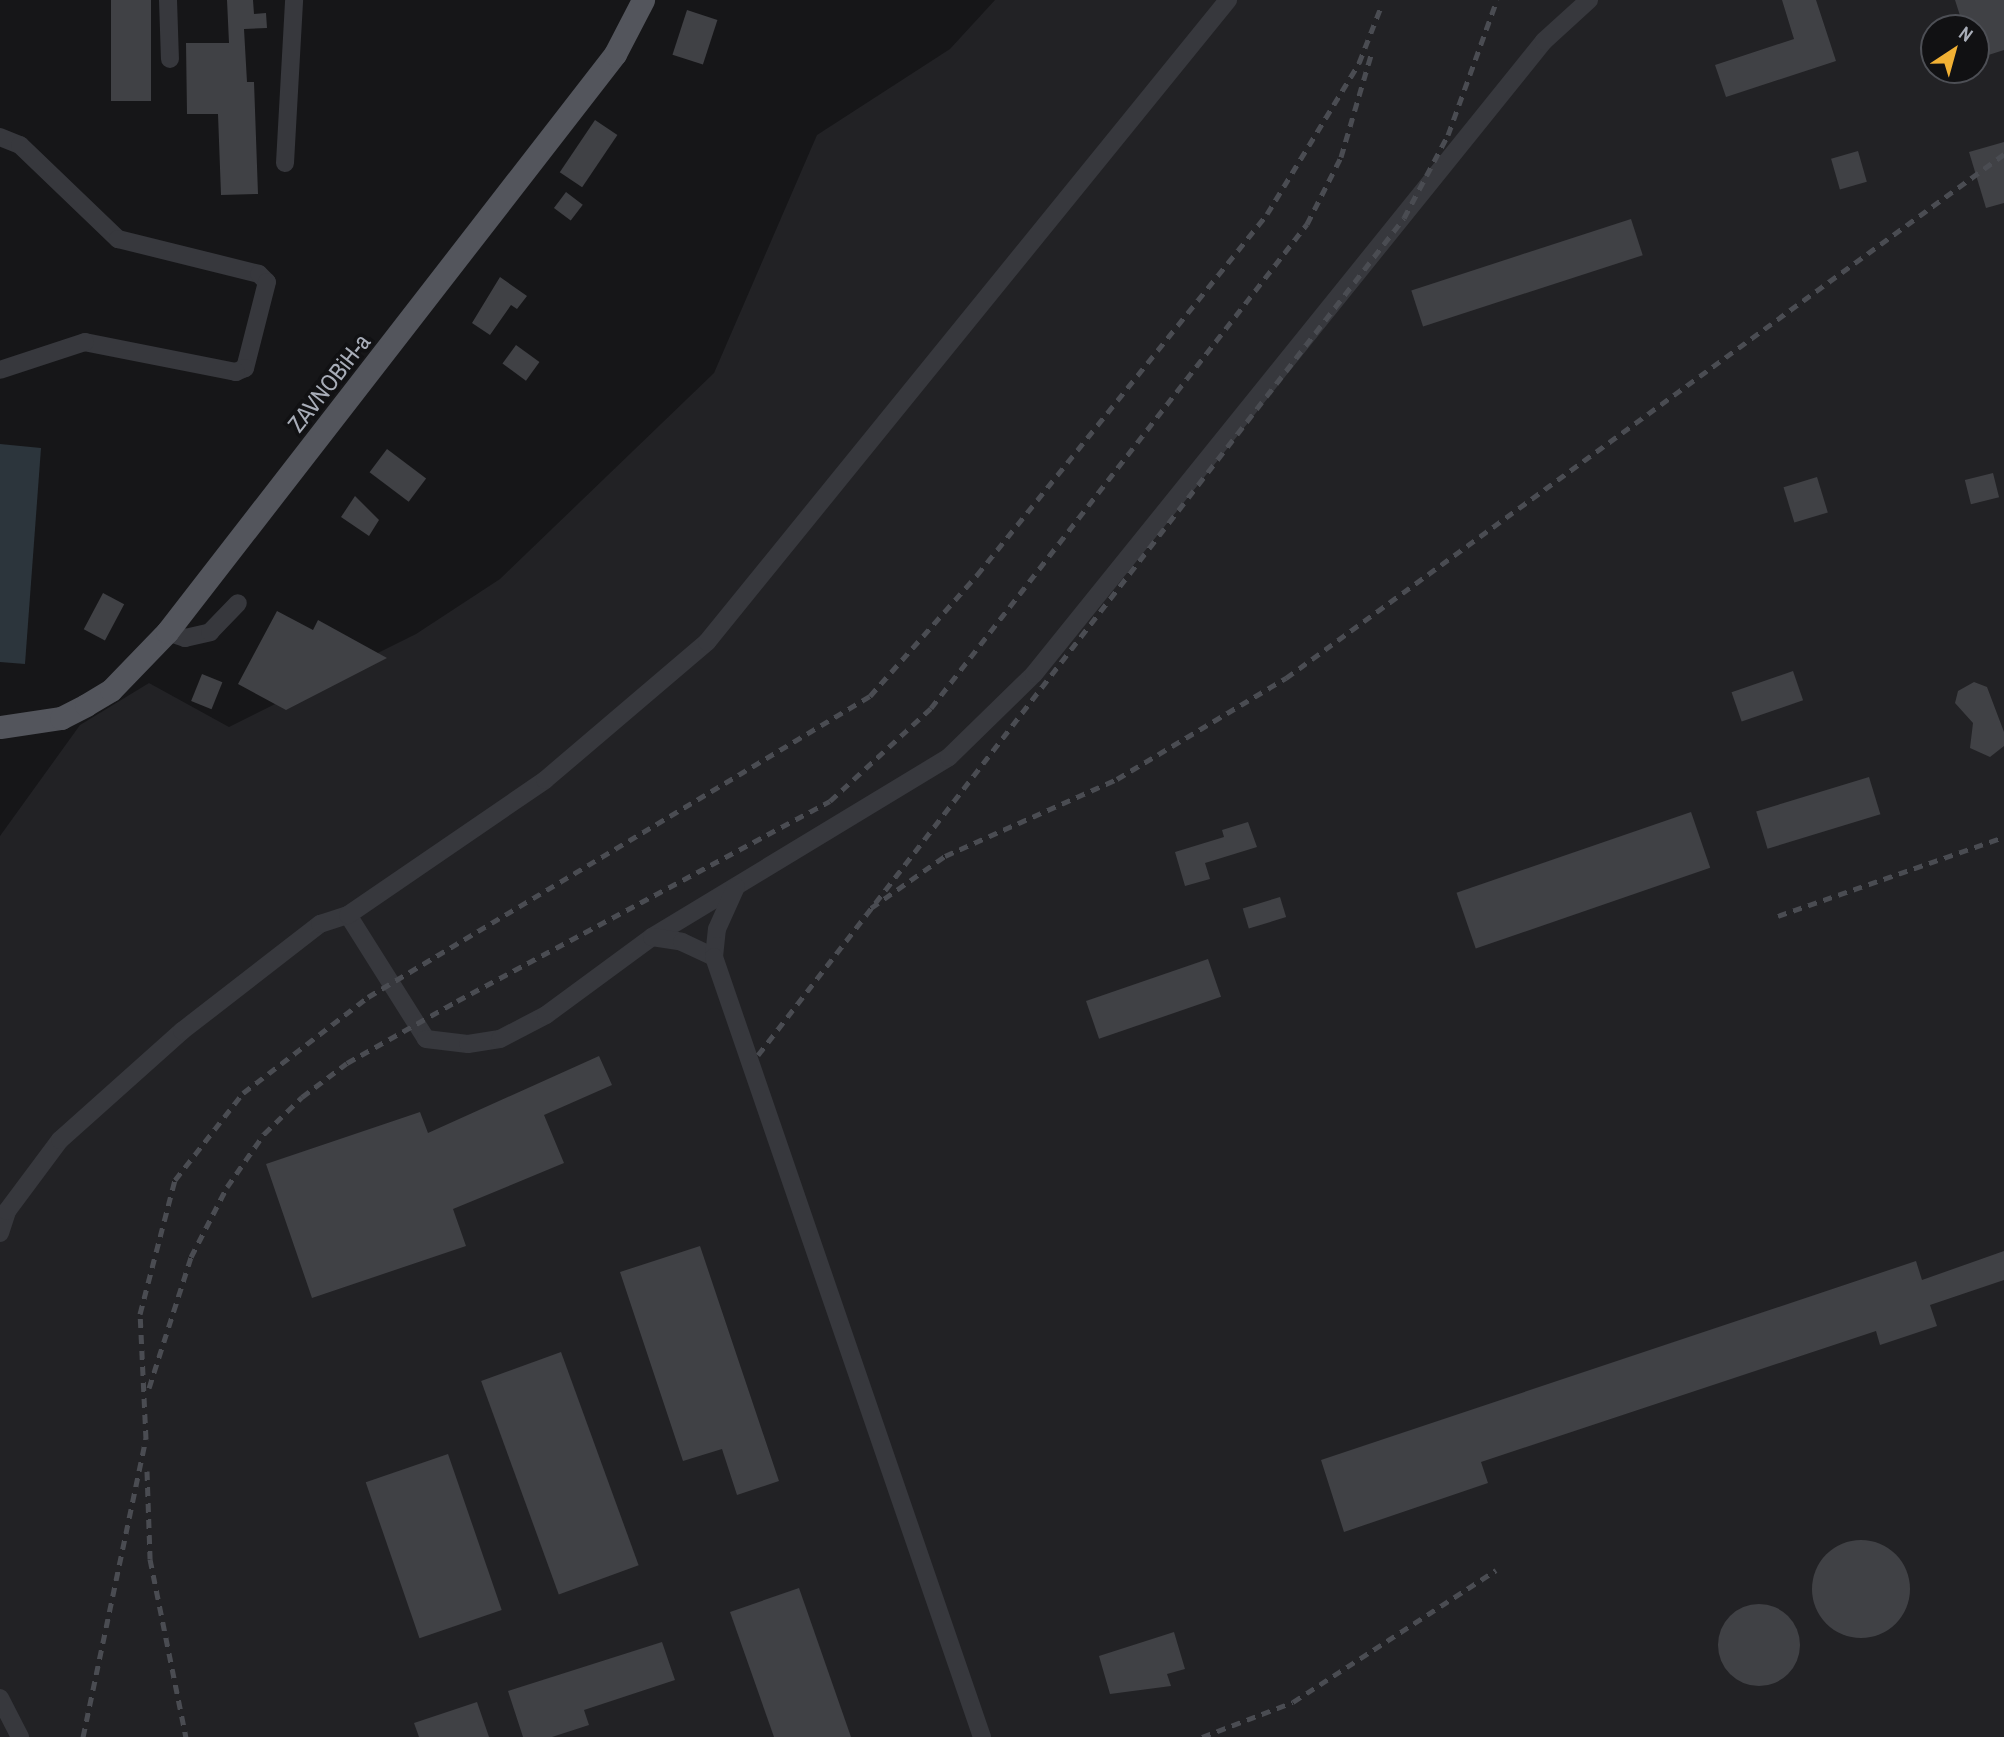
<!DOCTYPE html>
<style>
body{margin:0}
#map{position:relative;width:2004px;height:1737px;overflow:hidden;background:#161618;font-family:"Archivo Narrow",sans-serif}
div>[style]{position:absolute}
.built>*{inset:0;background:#222225}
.water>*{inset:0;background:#2c353c}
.building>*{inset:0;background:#404145;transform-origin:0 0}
.round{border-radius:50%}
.minor>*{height:18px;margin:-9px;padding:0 9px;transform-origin:9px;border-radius:9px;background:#37383d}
.major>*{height:23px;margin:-11.5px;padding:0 11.5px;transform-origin:11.5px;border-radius:11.5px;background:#53555c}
.rail>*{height:5px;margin-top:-2.5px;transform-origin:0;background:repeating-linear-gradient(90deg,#4a4c52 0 9px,transparent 0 16px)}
span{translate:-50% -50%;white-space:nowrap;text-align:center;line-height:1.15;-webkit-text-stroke:7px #111113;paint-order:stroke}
.street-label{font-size:24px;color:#a8adb8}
.north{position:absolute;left:1920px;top:14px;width:70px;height:70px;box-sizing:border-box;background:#111113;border:2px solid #4d4f55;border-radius:50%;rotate:36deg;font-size:19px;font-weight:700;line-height:28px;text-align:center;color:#a8adb8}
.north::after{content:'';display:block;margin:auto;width:24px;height:32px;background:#f2b134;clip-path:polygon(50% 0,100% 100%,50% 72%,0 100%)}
</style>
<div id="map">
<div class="built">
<i style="clip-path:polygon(evenodd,995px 0,2004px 0,2004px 1737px,0 1737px,0 836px,80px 725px,149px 683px,229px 727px,416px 634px,500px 579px,714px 373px,817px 135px,950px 49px,995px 0,1934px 28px,1976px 28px,1976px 70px,1934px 70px,1934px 28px)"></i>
</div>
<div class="water">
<i style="clip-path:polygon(0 444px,41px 448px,25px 664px,0 662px)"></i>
</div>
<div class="building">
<i style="left:111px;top:0;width:40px;height:101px"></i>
<i style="clip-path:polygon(227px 0,253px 0,254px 14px,266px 13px,267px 28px,244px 29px,247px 82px,254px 82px,258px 194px,221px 195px,218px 114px,187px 114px,186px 43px,229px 43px)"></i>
<i style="clip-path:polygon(1782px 0,1816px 0,1836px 61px,1726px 97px,1715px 65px,1794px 39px)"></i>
<i style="clip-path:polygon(1955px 0,2004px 0,2004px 50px,1976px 59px,1976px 28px,1964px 28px)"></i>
<i style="left:687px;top:10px;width:32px;height:47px;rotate:18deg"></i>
<i style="left:595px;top:120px;width:27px;height:63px;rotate:34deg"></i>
<i style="clip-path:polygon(2004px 142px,2004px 203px,1986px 208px,1969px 152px)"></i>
<i style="left:1858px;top:151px;width:32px;height:28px;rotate:74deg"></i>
<i style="left:566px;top:192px;width:21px;height:20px;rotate:37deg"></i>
<i style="left:1631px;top:219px;width:38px;height:231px;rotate:72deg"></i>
<i style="clip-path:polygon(500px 277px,527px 296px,517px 309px,511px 305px,490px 335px,472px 323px)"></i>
<i style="left:516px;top:345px;width:29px;height:23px;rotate:36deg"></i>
<i style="left:387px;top:449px;width:49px;height:29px;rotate:37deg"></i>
<i style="left:1993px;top:473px;width:25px;height:29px;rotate:76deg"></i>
<i style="left:1817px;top:477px;width:37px;height:35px;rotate:73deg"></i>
<i style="clip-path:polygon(355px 496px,379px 520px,369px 536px,341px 517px)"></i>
<i style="left:103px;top:593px;width:24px;height:41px;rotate:28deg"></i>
<i style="clip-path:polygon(277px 611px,313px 630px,318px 620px,387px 658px,286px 710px,238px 684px)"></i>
<i style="left:1793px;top:671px;width:31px;height:65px;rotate:71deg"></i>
<i style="left:202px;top:674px;width:22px;height:29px;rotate:22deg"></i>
<i style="clip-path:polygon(1974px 682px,1987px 687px,2004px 732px,2004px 746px,1990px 757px,1970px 748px,1973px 723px,1955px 703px,1958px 691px)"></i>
<i style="left:1869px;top:777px;width:39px;height:118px;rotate:73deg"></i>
<i style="left:1691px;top:812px;width:59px;height:248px;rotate:71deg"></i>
<i style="clip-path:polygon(1248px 822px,1257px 847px,1205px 863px,1210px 879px,1185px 886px,1175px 852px,1224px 837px,1222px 830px)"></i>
<i style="left:1280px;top:897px;width:21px;height:39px;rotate:73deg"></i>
<i style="left:1208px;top:959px;width:40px;height:129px;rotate:71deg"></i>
<i style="clip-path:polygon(599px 1056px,612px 1085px,544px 1115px,564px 1163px,453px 1209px,466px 1246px,312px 1298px,266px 1164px,420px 1112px,428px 1133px)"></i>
<i style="clip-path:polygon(700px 1246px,779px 1481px,737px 1495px,722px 1449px,683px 1461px,620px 1272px)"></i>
<i style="clip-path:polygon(2004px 1251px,2004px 1280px,1930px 1305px,1937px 1326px,1880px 1345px,1876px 1331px,1481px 1462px,1488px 1483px,1344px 1532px,1321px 1460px,1916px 1261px,1922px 1280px)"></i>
<i style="left:561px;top:1352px;width:227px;height:85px;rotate:70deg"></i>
<i style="left:448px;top:1454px;width:165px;height:87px;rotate:71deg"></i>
<i class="round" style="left:1812px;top:1540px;width:98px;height:98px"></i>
<i style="clip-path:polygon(799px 1588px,851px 1737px,774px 1737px,730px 1612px)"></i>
<i class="round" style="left:1718px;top:1604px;width:82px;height:82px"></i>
<i style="clip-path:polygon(1174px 1632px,1185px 1669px,1167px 1674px,1171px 1686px,1110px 1694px,1099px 1656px)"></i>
<i style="clip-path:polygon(662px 1642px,675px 1680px,584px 1710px,589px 1725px,552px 1737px,523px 1737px,508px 1691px)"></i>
<i style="clip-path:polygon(477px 1702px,489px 1737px,419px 1737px,414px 1723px)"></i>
</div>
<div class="minor">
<i style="left:168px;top:0;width:59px;rotate:88.1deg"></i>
<i style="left:0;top:137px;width:22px;rotate:22deg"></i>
<i style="left:20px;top:145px;width:136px;rotate:43.8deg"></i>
<i style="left:118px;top:239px;width:145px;rotate:13.9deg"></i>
<i style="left:259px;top:274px;width:11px;rotate:45deg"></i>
<i style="left:267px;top:282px;width:89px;rotate:104.3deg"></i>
<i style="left:245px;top:368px;width:10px;rotate:156deg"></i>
<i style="left:236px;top:372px;width:154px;rotate:-168.8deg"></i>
<i style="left:85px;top:342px;width:89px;rotate:161.8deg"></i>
<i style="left:285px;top:163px;width:163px;rotate:-86.8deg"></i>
<i style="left:167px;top:632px;width:19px;rotate:18deg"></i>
<i style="left:185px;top:638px;width:26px;rotate:-13deg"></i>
<i style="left:210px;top:632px;width:40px;rotate:-46deg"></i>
<i style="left:348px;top:915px;width:146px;rotate:57.8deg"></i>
<i style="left:426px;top:1039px;width:42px;rotate:6.8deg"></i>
<i style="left:468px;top:1044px;width:32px;rotate:-9deg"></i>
<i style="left:500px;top:1039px;width:52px;rotate:-27.6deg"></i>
<i style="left:546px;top:1015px;width:132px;rotate:-36.3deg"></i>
<i style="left:652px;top:937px;width:347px;rotate:-31.2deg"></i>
<i style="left:949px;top:757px;width:119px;rotate:-44.3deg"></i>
<i style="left:1034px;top:674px;width:813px;rotate:-51.14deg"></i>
<i style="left:1544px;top:41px;width:61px;rotate:-42.3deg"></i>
<i style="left:652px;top:937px;width:30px;rotate:9deg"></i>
<i style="left:682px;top:942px;width:35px;rotate:25deg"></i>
<i style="left:714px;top:957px;width:28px;rotate:-84deg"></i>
<i style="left:717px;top:929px;width:46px;rotate:-65.7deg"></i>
<i style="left:714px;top:957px;width:825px;rotate:71.04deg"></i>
<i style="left:0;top:1233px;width:23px;rotate:-72deg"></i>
<i style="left:7px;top:1211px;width:89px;rotate:-53.3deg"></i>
<i style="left:60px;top:1140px;width:164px;rotate:-41.8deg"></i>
<i style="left:182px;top:1031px;width:175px;rotate:-37.8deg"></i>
<i style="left:320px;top:924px;width:29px;rotate:-18deg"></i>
<i style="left:348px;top:915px;width:239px;rotate:-34.4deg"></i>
<i style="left:545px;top:780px;width:213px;rotate:-40.4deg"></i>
<i style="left:707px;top:642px;width:827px;rotate:-50.94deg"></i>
<i style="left:0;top:1698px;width:44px;rotate:62.9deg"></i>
</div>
<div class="major">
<i style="left:0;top:727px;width:62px;rotate:-8.4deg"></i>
<i style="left:61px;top:718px;width:28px;rotate:-27deg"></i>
<i style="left:86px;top:705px;width:29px;rotate:-31deg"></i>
<i style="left:111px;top:690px;width:81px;rotate:-46deg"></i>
<i style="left:167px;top:632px;width:731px;rotate:-52.22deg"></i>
<i style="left:615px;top:54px;width:61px;rotate:-62.6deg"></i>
</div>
<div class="rail">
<i style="left:871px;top:908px;width:90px;rotate:-35.1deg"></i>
<i style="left:945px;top:856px;width:188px;rotate:-24.1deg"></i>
<i style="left:1117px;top:779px;width:197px;rotate:-30.9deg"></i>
<i style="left:1286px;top:678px;width:889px;rotate:-36.12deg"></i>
<i style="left:1778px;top:916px;width:239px;rotate:-19.3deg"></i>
<i style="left:758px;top:1055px;width:1057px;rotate:-52.34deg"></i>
<i style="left:1404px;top:218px;width:94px;rotate:-62.1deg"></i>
<i style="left:1448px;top:135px;width:144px;rotate:-70.1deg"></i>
<i style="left:149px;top:1388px;width:138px;rotate:-72.2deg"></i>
<i style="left:191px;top:1257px;width:79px;rotate:-62.8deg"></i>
<i style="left:227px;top:1187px;width:65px;rotate:-55.1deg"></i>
<i style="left:264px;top:1134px;width:53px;rotate:-44.2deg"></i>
<i style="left:302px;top:1097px;width:56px;rotate:-37.1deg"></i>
<i style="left:347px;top:1063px;width:126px;rotate:-29.4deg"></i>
<i style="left:457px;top:1001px;width:423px;rotate:-28.2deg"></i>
<i style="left:830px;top:801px;width:137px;rotate:-42.6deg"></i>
<i style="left:931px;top:708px;width:613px;rotate:-52.16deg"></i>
<i style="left:1307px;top:224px;width:75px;rotate:-63.1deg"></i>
<i style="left:1341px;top:157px;width:106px;rotate:-73.6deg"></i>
<i style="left:147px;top:1471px;width:88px;rotate:88deg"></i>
<i style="left:150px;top:1559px;width:182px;rotate:78.6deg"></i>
<i style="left:83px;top:1737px;width:305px;rotate:-78.1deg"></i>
<i style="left:146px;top:1439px;width:125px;rotate:-92.7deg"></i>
<i style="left:140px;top:1314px;width:138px;rotate:-75.4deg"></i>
<i style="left:175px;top:1180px;width:110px;rotate:-52deg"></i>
<i style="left:243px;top:1093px;width:158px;rotate:-37.5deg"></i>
<i style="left:368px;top:997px;width:585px;rotate:-30.95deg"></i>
<i style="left:870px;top:696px;width:162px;rotate:-48.5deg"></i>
<i style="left:977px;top:575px;width:463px;rotate:-51.2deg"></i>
<i style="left:1267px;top:214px;width:177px;rotate:-58.6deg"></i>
<i style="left:1359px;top:63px;width:60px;rotate:-68.6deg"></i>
<i style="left:1202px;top:1737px;width:97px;rotate:-21deg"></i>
<i style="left:1293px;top:1702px;width:242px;rotate:-33deg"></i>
</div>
<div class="street-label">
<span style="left:329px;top:383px;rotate:-52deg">ZAVNOBiH-a</span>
</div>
<div class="north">N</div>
</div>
